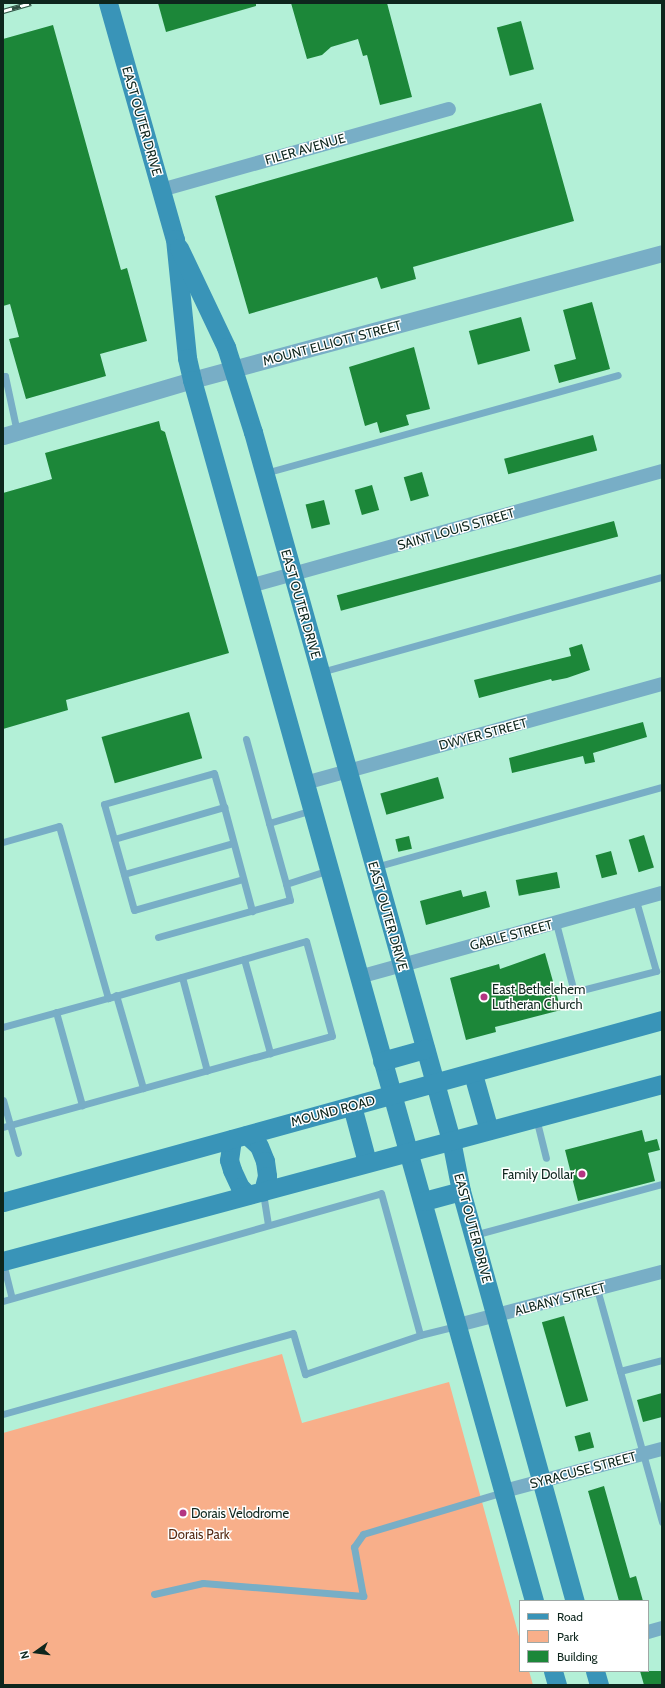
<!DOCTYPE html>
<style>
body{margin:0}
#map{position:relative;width:665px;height:1688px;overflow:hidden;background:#b3f0d7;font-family:Cabin,sans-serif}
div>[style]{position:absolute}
.green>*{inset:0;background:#f8af8a}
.building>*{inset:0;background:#1c8739;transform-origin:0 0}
.service>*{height:7px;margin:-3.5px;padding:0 3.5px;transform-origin:3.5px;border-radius:3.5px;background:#78aec6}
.minor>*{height:14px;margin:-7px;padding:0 7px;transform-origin:7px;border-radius:7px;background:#78aec6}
.tertiary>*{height:17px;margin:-8.5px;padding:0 8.5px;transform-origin:8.5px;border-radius:8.5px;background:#78aec6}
.secondary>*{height:19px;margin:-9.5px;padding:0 9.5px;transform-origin:9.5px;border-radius:9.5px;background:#3994b8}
.rail>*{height:4.5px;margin-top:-2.25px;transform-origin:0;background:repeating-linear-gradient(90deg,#fff 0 9px,#315144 0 18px);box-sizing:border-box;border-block:1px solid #315144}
.dots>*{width:11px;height:11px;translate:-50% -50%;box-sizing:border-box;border:2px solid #fff;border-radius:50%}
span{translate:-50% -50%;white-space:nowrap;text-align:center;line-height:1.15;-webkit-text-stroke:3px #fff;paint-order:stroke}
.street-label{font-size:13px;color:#0e261d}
.poi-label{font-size:13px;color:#0e261d}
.left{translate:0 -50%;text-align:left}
.right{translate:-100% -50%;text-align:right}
.park-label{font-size:13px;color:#562c15}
.frame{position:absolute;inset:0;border:4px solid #0e261d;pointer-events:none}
.legend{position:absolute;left:519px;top:1600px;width:130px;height:72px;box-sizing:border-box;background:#fff;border:1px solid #9fa8a5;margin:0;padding:5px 7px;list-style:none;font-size:12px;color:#0e261d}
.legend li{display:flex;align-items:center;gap:8px;height:20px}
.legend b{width:20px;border:1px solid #9fa8a5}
.north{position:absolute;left:16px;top:1632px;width:40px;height:40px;-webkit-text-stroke:3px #fff;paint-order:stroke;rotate:256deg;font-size:11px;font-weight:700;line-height:16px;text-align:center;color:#0e261d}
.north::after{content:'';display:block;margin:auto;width:14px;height:18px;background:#0e261d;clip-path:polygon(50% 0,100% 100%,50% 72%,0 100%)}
</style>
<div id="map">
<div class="green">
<i style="clip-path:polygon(282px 1354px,302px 1423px,449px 1382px,520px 1640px,520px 1671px,529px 1671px,533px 1685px,3px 1685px,3px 1433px)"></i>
</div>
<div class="building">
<i style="clip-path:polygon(158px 3px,256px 3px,256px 6px,166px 32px)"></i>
<i style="clip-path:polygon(291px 3px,387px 3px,412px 97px,380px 105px,367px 55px,363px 56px,358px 39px,331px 47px,322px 55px,307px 59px)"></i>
<i style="left:521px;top:21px;width:50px;height:25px;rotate:75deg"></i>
<i style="clip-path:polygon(53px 25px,121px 270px,127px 268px,147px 341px,100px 354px,106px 376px,26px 399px,9px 339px,19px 337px,10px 304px,3px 306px,3px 39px)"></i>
<i style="clip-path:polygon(541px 103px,574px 221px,413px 267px,416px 279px,381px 289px,377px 277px,249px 314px,215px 196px)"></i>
<i style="clip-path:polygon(592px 302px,610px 369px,559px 383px,554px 365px,576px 359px,563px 310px)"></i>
<i style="left:521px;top:317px;width:35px;height:54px;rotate:75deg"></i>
<i style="clip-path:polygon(414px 347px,430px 409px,406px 415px,409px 425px,380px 433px,377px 422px,365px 426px,349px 367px)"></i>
<i style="clip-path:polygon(159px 421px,161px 430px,165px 432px,229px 653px,66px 700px,68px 710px,3px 729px,3px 493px,52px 479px,45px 453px)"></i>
<i style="left:593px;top:435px;width:16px;height:92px;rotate:75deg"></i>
<i style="left:422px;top:472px;width:25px;height:19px;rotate:74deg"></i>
<i style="left:372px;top:485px;width:26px;height:18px;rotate:74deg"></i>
<i style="left:324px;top:500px;width:25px;height:19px;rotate:76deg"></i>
<i style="left:614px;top:521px;width:16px;height:287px;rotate:75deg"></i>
<i style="clip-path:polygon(582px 644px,590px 670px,567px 678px,552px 681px,551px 679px,479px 698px,474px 680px,571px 656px,569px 648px)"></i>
<i style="left:189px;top:712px;width:48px;height:91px;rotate:74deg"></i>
<i style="clip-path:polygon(643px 722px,647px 737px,593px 753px,595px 762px,585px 764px,583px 756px,512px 773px,509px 758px)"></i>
<i style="left:438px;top:777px;width:22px;height:60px;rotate:74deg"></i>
<i style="left:644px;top:835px;width:34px;height:16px;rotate:73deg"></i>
<i style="left:409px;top:836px;width:13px;height:14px;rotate:77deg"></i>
<i style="left:611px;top:851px;width:24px;height:16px;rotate:75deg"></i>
<i style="left:557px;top:872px;width:16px;height:42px;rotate:79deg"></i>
<i style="clip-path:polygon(461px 890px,463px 897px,486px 891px,490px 907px,426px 925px,420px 901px)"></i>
<i style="clip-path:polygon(545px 953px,561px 1010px,495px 1027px,496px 1032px,466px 1040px,450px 978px,499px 964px,500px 969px)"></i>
<i style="clip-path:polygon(642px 1130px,645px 1142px,657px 1139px,660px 1150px,648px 1153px,655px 1181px,578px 1201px,565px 1150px)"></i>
<i style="left:564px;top:1316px;width:88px;height:23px;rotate:74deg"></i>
<i style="clip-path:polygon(662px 1393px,662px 1417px,643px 1422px,637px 1400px)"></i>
<i style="left:590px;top:1432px;width:16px;height:16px;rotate:75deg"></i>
<i style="clip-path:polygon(604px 1486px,630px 1578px,636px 1576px,643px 1601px,619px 1601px,588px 1491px)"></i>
<i style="clip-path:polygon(640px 1671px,662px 1671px,662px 1685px,644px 1685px)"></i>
</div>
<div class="service">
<i style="left:3px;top:376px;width:2px"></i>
<i style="left:5px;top:376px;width:57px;rotate:77.9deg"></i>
<i style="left:265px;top:473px;width:366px;rotate:-15.5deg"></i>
<i style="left:321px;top:672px;width:354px;rotate:-15.6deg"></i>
<i style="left:246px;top:739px;width:87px;rotate:74.7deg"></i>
<i style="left:269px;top:823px;width:45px;rotate:-16.8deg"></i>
<i style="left:269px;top:823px;width:63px;rotate:74.4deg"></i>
<i style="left:114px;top:839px;width:115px;rotate:-16.2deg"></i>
<i style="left:3px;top:842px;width:58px;rotate:-15.9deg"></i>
<i style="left:59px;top:826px;width:179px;rotate:74.1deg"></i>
<i style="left:108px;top:998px;width:109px;rotate:164.6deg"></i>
<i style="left:375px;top:867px;width:298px;rotate:-15.6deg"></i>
<i style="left:124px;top:874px;width:113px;rotate:-15.9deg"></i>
<i style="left:243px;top:879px;width:113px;rotate:164.1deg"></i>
<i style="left:134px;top:910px;width:110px;rotate:-105.8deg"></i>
<i style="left:104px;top:804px;width:114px;rotate:-15.7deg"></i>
<i style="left:214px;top:773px;width:35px;rotate:74deg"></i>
<i style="left:224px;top:807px;width:108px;rotate:74.9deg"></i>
<i style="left:556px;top:923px;width:71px;rotate:75.4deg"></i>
<i style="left:574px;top:992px;width:85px;rotate:-14.4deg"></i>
<i style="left:656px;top:971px;width:73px;rotate:-105.9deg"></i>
<i style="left:158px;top:937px;width:137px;rotate:-15.7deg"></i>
<i style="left:290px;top:900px;width:16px;rotate:-104deg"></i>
<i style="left:286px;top:884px;width:45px;rotate:-18deg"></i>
<i style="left:244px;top:959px;width:98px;rotate:74.5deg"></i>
<i style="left:182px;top:977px;width:97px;rotate:75.1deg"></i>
<i style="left:116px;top:995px;width:97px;rotate:73.8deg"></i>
<i style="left:56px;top:1012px;width:97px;rotate:74.4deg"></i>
<i style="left:3px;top:1100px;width:55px;rotate:74.2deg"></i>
<i style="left:536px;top:1118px;width:41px;rotate:76deg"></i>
<i style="left:3px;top:1127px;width:341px;rotate:-15.5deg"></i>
<i style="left:332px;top:1036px;width:98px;rotate:-105.3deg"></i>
<i style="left:306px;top:941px;width:206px;rotate:163.9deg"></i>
<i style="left:263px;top:1193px;width:32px;rotate:81deg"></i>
<i style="left:474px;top:1235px;width:195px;rotate:-15.2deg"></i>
<i style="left:3px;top:1263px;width:36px;rotate:76deg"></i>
<i style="left:597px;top:1289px;width:242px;rotate:74.4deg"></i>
<i style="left:3px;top:1301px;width:393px;rotate:-15.9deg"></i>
<i style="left:381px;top:1193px;width:147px;rotate:74.6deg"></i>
<i style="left:420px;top:1335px;width:37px;rotate:-14deg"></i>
<i style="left:620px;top:1371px;width:43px;rotate:-14.7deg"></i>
<i style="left:3px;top:1414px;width:301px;rotate:-15.6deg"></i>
<i style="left:293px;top:1333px;width:43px;rotate:73.7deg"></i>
<i style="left:305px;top:1374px;width:121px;rotate:-18.7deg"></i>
<i style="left:154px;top:1594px;width:50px;rotate:-12.7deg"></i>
<i style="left:203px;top:1583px;width:161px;rotate:4.6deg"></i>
<i style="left:363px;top:1596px;width:50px;rotate:-100.4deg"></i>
<i style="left:354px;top:1547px;width:16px;rotate:-55deg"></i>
<i style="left:363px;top:1534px;width:146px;rotate:-16.7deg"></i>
</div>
<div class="minor">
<i style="left:161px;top:190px;width:299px;rotate:-15.7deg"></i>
<i style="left:250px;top:586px;width:428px;rotate:-15.6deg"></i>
<i style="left:305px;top:783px;width:370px;rotate:-15.5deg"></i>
<i style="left:359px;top:977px;width:314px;rotate:-15.5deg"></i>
<i style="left:458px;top:1325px;width:211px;rotate:-14.6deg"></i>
<i style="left:504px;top:1491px;width:163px;rotate:-14.9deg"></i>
<i style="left:648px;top:1632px;width:15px;rotate:-16deg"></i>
</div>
<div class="tertiary">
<i style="left:3px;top:436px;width:197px;rotate:-16.5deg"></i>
<i style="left:192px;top:380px;width:487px;rotate:-15.1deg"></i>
</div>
<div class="secondary">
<i style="left:108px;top:3px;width:245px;rotate:74.2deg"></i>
<i style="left:175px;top:239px;width:120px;rotate:84.2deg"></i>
<i style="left:187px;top:358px;width:23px;rotate:77deg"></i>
<i style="left:192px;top:380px;width:1268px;rotate:74.35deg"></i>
<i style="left:179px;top:248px;width:110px;rotate:64.6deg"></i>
<i style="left:226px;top:347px;width:89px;rotate:72.4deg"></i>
<i style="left:253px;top:432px;width:735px;rotate:74.38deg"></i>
<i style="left:451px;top:1140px;width:52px;rotate:78.9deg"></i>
<i style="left:461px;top:1191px;width:426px;rotate:74.5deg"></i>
<i style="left:382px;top:1061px;width:45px;rotate:-15.6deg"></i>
<i style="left:473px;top:1074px;width:58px;rotate:74.1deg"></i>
<i style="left:352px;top:1106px;width:58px;rotate:75deg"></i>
<i style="left:247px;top:1135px;width:16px;rotate:43deg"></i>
<i style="left:259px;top:1146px;width:16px;rotate:68deg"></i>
<i style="left:265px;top:1161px;width:15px;rotate:82deg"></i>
<i style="left:267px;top:1176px;width:16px;rotate:105deg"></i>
<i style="left:232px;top:1139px;width:21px;rotate:98deg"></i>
<i style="left:229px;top:1160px;width:10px;rotate:73deg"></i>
<i style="left:232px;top:1170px;width:19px;rotate:65deg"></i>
<i style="left:240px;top:1187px;width:11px;rotate:45deg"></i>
<i style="left:424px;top:1201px;width:38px;rotate:-15deg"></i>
<i style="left:3px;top:1202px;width:684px;rotate:-15.44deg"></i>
<i style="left:3px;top:1261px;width:682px;rotate:-15.03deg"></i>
<i style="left:553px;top:1671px;width:15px;rotate:74deg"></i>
<i style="left:595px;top:1671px;width:15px;rotate:74deg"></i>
</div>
<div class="rail">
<i style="left:3px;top:11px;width:29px;rotate:-16deg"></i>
</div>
<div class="dots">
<i style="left:484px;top:997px;background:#b43582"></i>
<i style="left:582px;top:1174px;background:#b43582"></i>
<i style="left:183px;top:1513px;background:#b43582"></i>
</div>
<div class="street-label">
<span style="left:142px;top:121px;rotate:74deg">EAST OUTER DRIVE</span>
<span style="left:305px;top:149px;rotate:-16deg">FILER AVENUE</span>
<span style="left:332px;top:343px;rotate:-15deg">MOUNT ELLIOTT STREET</span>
<span style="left:456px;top:529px;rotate:-16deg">SAINT LOUIS STREET</span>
<span style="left:301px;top:604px;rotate:74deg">EAST OUTER DRIVE</span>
<span style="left:483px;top:734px;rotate:-15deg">DWYER STREET</span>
<span style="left:388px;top:916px;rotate:74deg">EAST OUTER DRIVE</span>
<span style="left:511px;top:935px;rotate:-15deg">GABLE STREET</span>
<span style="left:333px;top:1111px;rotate:-15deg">MOUND ROAD</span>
<span style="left:473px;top:1228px;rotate:75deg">EAST OUTER DRIVE</span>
<span style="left:560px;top:1299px;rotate:-15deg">ALBANY STREET</span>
<span style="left:583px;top:1470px;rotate:-15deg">SYRACUSE STREET</span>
</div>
<div class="poi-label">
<span class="left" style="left:492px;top:997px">East Bethelehem<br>Lutheran Church</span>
<span class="right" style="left:574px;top:1174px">Family Dollar</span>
<span class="left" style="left:191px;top:1513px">Dorais Velodrome</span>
</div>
<div class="park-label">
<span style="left:199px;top:1534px">Dorais Park</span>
</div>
<div class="frame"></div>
<ul class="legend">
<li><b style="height:5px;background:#3994b8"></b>Road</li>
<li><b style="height:11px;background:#f8af8a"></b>Park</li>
<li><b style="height:11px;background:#1c8739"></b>Building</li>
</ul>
<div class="north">N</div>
</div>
